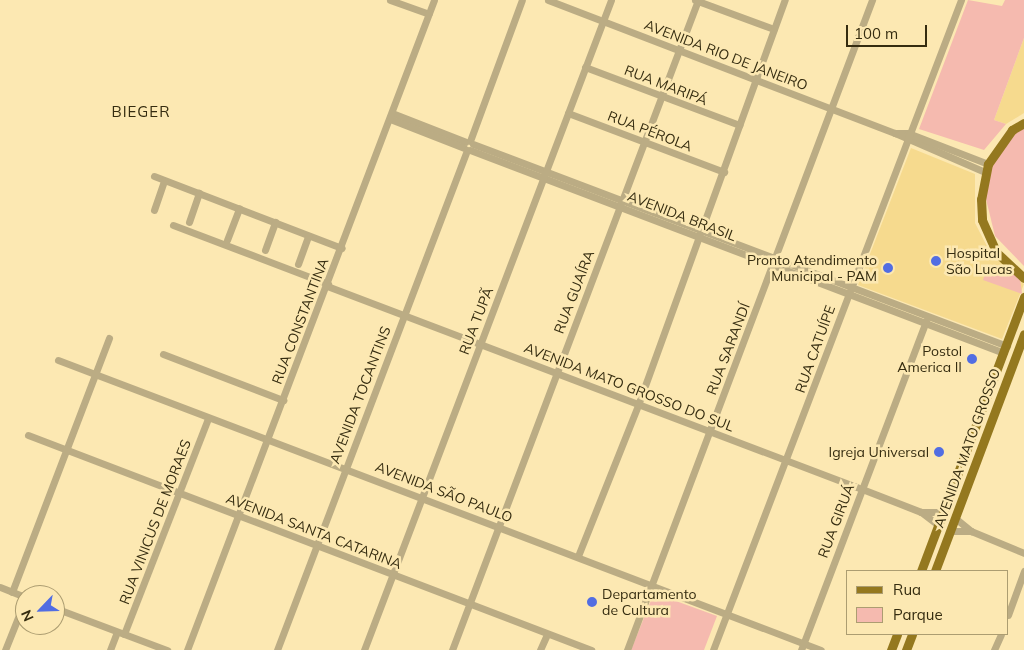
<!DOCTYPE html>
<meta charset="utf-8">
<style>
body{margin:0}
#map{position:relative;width:1024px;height:650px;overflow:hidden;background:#fce8b2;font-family:Mulish,sans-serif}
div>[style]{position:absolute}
.built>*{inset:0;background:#f6da8e}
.green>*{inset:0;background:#f5baaf}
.minor>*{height:7px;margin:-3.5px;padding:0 3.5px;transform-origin:3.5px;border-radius:3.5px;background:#bbac84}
.major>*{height:9px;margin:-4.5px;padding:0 4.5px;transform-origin:4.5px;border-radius:4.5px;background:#94781f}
.dots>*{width:14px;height:14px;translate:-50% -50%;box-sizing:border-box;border:2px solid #fce8b2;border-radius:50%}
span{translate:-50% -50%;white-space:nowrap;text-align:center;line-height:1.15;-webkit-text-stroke:5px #fce8b2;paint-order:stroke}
.street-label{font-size:14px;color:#352c10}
.poi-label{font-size:14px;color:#352c10}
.left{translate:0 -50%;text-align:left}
.right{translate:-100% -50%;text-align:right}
.neighbourhood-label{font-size:15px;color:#352c10;letter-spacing:1px}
.legend{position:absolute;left:846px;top:570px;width:162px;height:65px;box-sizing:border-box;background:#fce8b2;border:1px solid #ac9d71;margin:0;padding:6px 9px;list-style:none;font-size:15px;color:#352c10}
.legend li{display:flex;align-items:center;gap:10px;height:25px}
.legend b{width:25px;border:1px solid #ac9d71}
.north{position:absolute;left:15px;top:585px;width:50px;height:50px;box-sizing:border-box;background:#fce8b2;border:1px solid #ac9d71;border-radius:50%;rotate:246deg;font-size:14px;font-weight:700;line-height:20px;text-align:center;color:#352c10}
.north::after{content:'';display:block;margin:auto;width:18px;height:22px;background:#526de2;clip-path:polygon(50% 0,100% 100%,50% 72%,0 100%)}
.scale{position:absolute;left:846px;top:25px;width:81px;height:22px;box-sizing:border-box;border:2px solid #352c10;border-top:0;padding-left:6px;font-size:15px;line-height:18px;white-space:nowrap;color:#352c10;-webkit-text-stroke:4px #fce8b2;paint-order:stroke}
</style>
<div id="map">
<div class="built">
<i style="clip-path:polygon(1024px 38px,1024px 113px,1006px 124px,994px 120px)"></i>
<i style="clip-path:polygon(911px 148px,975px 174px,975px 223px,990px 252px,1024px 284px,1002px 339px,858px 285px)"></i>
</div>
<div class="green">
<i style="clip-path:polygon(968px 0,1002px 6px,1005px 0,1024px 0,1024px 38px,994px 120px,1006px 124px,984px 150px,919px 129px)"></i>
<i style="clip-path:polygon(1024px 126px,1024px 266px,995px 236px,985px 195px,992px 162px,1005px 140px)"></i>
<i style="clip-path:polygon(988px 265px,1002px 266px,1020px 278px,1022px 294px,983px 280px)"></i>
<i style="clip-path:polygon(654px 593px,717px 616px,704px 650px,631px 650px)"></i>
</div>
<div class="minor">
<i style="left:390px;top:0;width:41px;rotate:19.7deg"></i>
<i style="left:548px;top:0;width:372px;rotate:21deg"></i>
<i style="left:895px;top:133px;width:98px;rotate:23.4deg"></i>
<i style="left:695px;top:0;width:84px;rotate:20.2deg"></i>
<i style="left:585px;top:67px;width:165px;rotate:20.6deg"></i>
<i style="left:392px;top:113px;width:79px;rotate:21.4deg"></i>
<i style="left:568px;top:113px;width:167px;rotate:20.7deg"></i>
<i style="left:390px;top:119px;width:79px;rotate:21.4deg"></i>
<i style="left:895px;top:133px;width:13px"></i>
<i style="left:908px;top:133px;width:86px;rotate:21.2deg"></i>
<i style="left:470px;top:141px;width:150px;rotate:-69.8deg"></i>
<i style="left:473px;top:144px;width:571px;rotate:20.72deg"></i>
<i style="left:470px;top:150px;width:571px;rotate:20.81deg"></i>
<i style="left:154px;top:176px;width:201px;rotate:21deg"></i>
<i style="left:154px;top:210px;width:31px;rotate:-71deg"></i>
<i style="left:189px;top:222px;width:31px;rotate:-71deg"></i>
<i style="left:173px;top:225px;width:166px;rotate:20.8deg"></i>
<i style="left:227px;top:240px;width:34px;rotate:-69deg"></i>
<i style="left:265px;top:250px;width:30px;rotate:-70deg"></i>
<i style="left:298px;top:264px;width:30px;rotate:-70deg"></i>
<i style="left:327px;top:286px;width:572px;rotate:20.78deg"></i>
<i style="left:862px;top:489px;width:63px;rotate:21.3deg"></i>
<i style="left:921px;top:512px;width:21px;rotate:37deg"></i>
<i style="left:163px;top:354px;width:129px;rotate:21deg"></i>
<i style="left:58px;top:360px;width:816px;rotate:20.81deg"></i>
<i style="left:28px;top:435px;width:603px;rotate:20.9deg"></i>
<i style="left:921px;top:512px;width:22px"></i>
<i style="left:955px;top:518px;width:21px;rotate:39deg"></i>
<i style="left:971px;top:531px;width:57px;rotate:22.5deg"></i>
<i style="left:950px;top:531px;width:21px"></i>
<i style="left:578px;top:556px;width:162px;rotate:-68.3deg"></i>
<i style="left:638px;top:405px;width:431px;rotate:-70.1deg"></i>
<i style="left:0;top:587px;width:27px;rotate:22deg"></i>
<i style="left:12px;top:592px;width:272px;rotate:-69.1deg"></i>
<i style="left:55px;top:608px;width:120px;rotate:20.6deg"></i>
<i style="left:1008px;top:615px;width:47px;rotate:-70deg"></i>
<i style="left:124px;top:634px;width:232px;rotate:-68.7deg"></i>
<i style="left:5px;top:650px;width:54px;rotate:-68.2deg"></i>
<i style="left:110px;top:650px;width:19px;rotate:-69deg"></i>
<i style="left:187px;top:650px;width:695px;rotate:-69.19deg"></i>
<i style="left:277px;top:650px;width:535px;rotate:-69.19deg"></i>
<i style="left:364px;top:650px;width:695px;rotate:-69.19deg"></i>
<i style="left:452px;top:650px;width:695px;rotate:-69.27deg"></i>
<i style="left:540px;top:650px;width:17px;rotate:-66deg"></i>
<i style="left:627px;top:650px;width:695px;rotate:-69.35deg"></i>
<i style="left:713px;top:650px;width:696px;rotate:-69.12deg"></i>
<i style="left:801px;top:650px;width:352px;rotate:-69.2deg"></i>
<i style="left:994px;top:650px;width:17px;rotate:-66deg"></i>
</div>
<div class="major">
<i style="left:1024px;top:123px;width:14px;rotate:150deg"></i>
<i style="left:1012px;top:130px;width:42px;rotate:125.2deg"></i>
<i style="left:988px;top:164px;width:36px;rotate:101deg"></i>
<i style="left:981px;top:199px;width:21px;rotate:87deg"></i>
<i style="left:982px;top:220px;width:35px;rotate:66deg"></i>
<i style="left:996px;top:252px;width:38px;rotate:43deg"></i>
<i style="left:921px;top:571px;width:293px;rotate:-69.4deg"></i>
<i style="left:935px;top:571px;width:253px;rotate:-69.4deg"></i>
<i style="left:891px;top:650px;width:17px;rotate:-69deg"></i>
<i style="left:906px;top:650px;width:17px;rotate:-69deg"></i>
</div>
<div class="dots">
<i style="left:936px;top:261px;background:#526de2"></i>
<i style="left:888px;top:268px;background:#526de2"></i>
<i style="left:972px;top:359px;background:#526de2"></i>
<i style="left:939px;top:452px;background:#526de2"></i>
<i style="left:592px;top:602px;background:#526de2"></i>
</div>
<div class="street-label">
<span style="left:726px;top:55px;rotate:21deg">AVENIDA RIO DE JANEIRO</span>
<span style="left:666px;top:85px;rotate:21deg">RUA MARIPÁ</span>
<span style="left:650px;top:131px;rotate:21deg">RUA PÉROLA</span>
<span style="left:682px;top:216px;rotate:21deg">AVENIDA BRASIL</span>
<span style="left:574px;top:292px;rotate:-69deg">RUA GUAÍRA</span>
<span style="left:300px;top:321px;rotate:-69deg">RUA CONSTANTINA</span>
<span style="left:476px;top:321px;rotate:-69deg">RUA TUPÃ</span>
<span style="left:728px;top:349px;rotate:-69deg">RUA SARANDÍ</span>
<span style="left:815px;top:349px;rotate:-70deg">RUA CATUÍPE</span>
<span style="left:629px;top:387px;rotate:21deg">AVENIDA MATO GROSSO DO SUL</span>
<span style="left:360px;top:395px;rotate:-69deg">AVENIDA TOCANTINS</span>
<span style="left:967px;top:448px;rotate:-70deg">AVENIDA MATO GROSSO</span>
<span style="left:444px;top:492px;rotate:21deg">AVENIDA SÃO PAULO</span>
<span style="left:836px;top:521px;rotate:-69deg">RUA GIRUÁ</span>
<span style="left:155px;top:522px;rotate:-69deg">RUA VINICUS DE MORAES</span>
<span style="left:314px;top:531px;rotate:21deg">AVENIDA SANTA CATARINA</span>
</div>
<div class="poi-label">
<span class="left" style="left:946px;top:261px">Hospital<br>São Lucas</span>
<span class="right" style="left:877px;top:268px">Pronto Atendimento<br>Municipal - PAM</span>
<span class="right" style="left:962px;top:359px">Postol<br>America II</span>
<span class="right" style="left:929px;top:452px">Igreja Universal</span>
<span class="left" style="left:602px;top:602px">Departamento<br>de Cultura</span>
</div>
<div class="neighbourhood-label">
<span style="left:141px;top:112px">BIEGER</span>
</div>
<ul class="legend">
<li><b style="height:6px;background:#94781f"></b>Rua</li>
<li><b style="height:14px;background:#f5baaf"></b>Parque</li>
</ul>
<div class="north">N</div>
<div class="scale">100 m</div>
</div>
